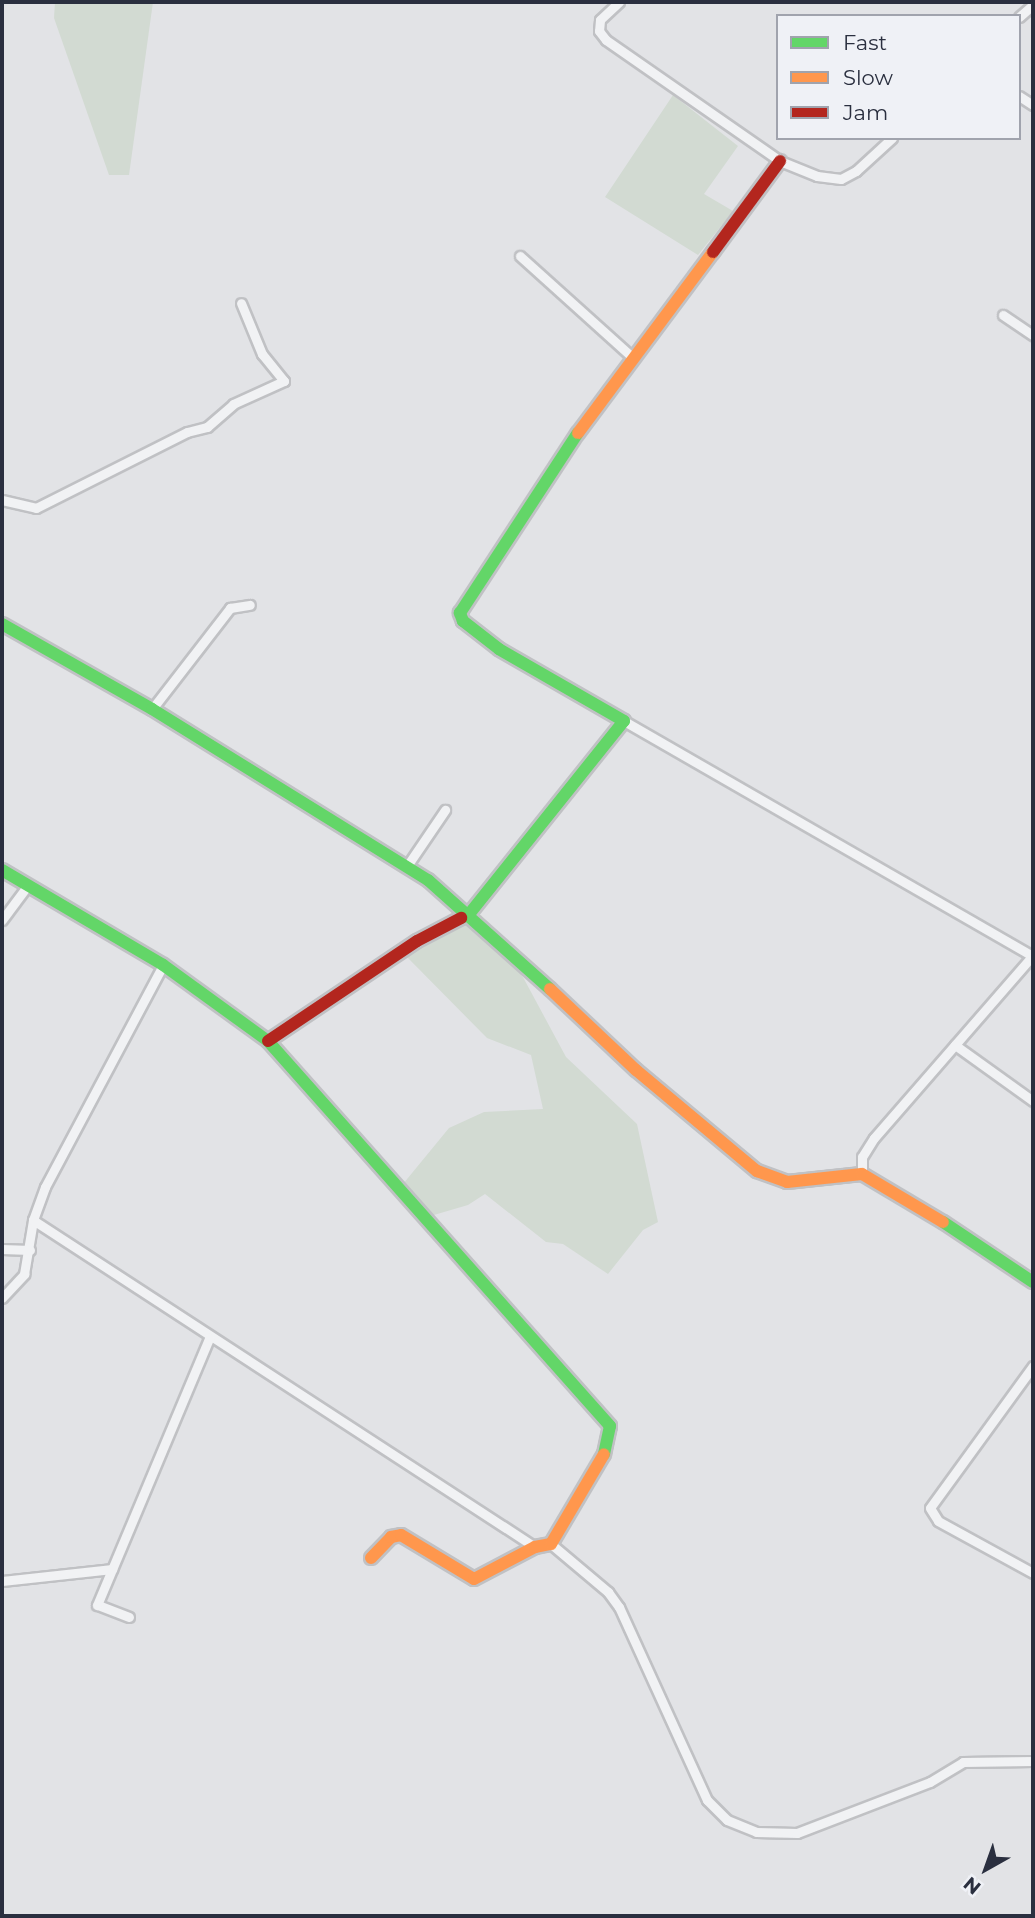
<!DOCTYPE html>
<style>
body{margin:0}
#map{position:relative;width:1035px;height:1918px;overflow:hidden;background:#e2e3e6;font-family:Montserrat,sans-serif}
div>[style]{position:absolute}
.green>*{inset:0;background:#d2dad2}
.roads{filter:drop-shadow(2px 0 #c0c1c4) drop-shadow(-2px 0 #c0c1c4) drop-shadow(0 2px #c0c1c4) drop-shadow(0 -2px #c0c1c4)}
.street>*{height:9px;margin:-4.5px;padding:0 4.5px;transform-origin:4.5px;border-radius:4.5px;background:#f1f2f4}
.fast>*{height:12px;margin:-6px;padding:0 6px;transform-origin:6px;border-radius:6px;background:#63d668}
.slow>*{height:12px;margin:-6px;padding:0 6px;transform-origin:6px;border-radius:6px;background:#ff974d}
.jam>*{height:12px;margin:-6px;padding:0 6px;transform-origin:6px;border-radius:6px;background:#b3261e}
span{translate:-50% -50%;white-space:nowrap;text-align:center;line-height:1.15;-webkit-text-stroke:5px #eff1f6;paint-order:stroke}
.frame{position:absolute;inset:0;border:4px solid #2a2f3f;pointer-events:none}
.legend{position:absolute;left:776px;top:14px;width:245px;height:126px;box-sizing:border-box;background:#eff1f6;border:2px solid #a0a3ad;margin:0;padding:9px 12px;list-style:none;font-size:21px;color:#2a2f3f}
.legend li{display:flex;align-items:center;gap:14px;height:35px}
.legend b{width:35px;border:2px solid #a0a3ad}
.north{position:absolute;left:951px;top:1834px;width:70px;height:70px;-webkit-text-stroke:5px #eff1f6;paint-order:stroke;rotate:220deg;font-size:19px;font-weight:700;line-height:28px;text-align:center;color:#2a2f3f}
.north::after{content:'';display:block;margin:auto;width:24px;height:32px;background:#2a2f3f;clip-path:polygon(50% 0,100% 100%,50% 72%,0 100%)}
</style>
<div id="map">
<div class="green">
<i style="clip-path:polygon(55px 2px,153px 2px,129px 175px,109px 175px,54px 18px)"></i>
<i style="clip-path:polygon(673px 95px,738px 146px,704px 194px,733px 211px,698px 255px,605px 197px)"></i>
<i style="clip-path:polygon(481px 915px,524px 979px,566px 1057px,637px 1124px,658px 1222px,643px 1230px,608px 1274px,563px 1244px,546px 1242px,485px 1194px,468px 1205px,427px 1217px,403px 1184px,449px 1128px,484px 1112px,543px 1109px,531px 1055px,487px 1038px,406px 956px)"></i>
</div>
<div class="roads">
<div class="street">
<i style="left:619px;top:2px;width:26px;rotate:137deg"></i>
<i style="left:600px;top:20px;width:11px;rotate:95deg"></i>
<i style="left:599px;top:31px;width:11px;rotate:52deg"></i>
<i style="left:606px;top:40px;width:212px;rotate:34.8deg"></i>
<i style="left:780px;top:161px;width:40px;rotate:22deg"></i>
<i style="left:817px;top:176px;width:24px;rotate:7deg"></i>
<i style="left:841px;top:179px;width:17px;rotate:-28deg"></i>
<i style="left:856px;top:171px;width:49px;rotate:-42.5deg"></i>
<i style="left:1019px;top:17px;width:18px;rotate:-41deg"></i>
<i style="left:1019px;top:96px;width:17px;rotate:33deg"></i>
<i style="left:520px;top:256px;width:151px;rotate:42deg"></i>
<i style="left:1003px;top:315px;width:36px;rotate:34deg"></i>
<i style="left:2px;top:500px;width:35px;rotate:13deg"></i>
<i style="left:36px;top:508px;width:169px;rotate:-26.7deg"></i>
<i style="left:187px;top:432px;width:21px;rotate:-14deg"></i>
<i style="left:207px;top:427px;width:35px;rotate:-41deg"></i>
<i style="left:233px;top:404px;width:56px;rotate:-24.3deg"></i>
<i style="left:284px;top:381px;width:35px;rotate:-129deg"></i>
<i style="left:262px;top:354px;width:55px;rotate:-112.4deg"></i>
<i style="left:152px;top:709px;width:128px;rotate:-52.3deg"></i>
<i style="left:230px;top:608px;width:20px;rotate:-9deg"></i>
<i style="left:624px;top:721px;width:471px;rotate:29.9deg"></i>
<i style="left:407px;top:866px;width:68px;rotate:-55.8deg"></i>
<i style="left:2px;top:920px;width:44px;rotate:-53.4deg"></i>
<i style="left:955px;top:1045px;width:96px;rotate:35.7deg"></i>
<i style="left:862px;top:1174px;width:17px;rotate:-90deg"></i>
<i style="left:862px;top:1157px;width:22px;rotate:-58deg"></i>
<i style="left:874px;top:1138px;width:242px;rotate:-49deg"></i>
<i style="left:33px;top:1220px;width:599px;rotate:33.08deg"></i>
<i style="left:2px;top:1249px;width:28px;rotate:2deg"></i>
<i style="left:2px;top:1298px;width:33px;rotate:-47deg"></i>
<i style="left:24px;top:1274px;width:55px;rotate:-80.5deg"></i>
<i style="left:33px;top:1220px;width:35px;rotate:-70deg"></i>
<i style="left:45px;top:1187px;width:251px;rotate:-62deg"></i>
<i style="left:1033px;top:1366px;width:175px;rotate:126deg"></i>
<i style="left:930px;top:1508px;width:15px;rotate:58deg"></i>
<i style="left:938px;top:1521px;width:108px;rotate:28.7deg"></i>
<i style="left:551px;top:1544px;width:75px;rotate:40.1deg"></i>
<i style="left:608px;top:1592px;width:19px;rotate:54deg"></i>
<i style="left:619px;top:1607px;width:212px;rotate:65.5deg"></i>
<i style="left:707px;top:1800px;width:28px;rotate:45deg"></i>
<i style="left:727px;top:1820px;width:31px;rotate:22deg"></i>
<i style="left:756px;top:1832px;width:41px;rotate:1.4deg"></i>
<i style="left:797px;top:1833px;width:142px;rotate:-21deg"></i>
<i style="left:930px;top:1782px;width:39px;rotate:-31deg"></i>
<i style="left:963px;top:1762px;width:70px;rotate:-0.8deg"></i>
<i style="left:2px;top:1581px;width:111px;rotate:-6.2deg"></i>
<i style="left:129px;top:1617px;width:34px;rotate:-159deg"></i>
<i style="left:97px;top:1605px;width:290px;rotate:-67.2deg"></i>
</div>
<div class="fast">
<i style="left:2px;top:624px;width:172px;rotate:29.5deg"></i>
<i style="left:152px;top:709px;width:325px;rotate:31.8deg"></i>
<i style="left:428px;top:880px;width:164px;rotate:41.8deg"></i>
<i style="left:2px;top:870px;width:187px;rotate:30.5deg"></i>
<i style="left:163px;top:965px;width:130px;rotate:35.9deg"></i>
<i style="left:268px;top:1041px;width:515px;rotate:48.38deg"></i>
<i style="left:610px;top:1426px;width:29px;rotate:102deg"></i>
<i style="left:461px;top:918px;width:10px;rotate:-29deg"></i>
<i style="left:470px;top:913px;width:246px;rotate:-51.3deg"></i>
<i style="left:624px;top:721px;width:144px;rotate:-150.1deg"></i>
<i style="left:499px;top:649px;width:46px;rotate:-142.1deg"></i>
<i style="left:463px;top:621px;width:9px;rotate:-111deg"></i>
<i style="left:460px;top:613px;width:215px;rotate:-56.8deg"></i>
<i style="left:943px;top:1222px;width:108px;rotate:33.7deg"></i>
</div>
<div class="slow">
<i style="left:578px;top:433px;width:226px;rotate:-53.3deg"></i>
<i style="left:550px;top:989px;width:118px;rotate:43.3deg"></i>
<i style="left:636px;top:1070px;width:158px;rotate:39.9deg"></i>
<i style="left:757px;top:1171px;width:32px;rotate:20deg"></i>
<i style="left:787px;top:1182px;width:75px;rotate:-6.1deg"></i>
<i style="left:862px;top:1174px;width:94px;rotate:30.7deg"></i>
<i style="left:371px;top:1558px;width:29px;rotate:-46deg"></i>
<i style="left:391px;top:1537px;width:10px;rotate:-11deg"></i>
<i style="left:401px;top:1535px;width:85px;rotate:31.1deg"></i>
<i style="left:474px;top:1579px;width:69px;rotate:-27.7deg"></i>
<i style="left:535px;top:1547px;width:16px;rotate:-11deg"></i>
<i style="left:551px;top:1544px;width:104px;rotate:-59.5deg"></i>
</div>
<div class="jam">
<i style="left:713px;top:252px;width:113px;rotate:-53.6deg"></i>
<i style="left:268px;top:1041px;width:179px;rotate:-33.9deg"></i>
<i style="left:417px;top:941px;width:50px;rotate:-27.6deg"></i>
</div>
</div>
<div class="frame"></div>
<ul class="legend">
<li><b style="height:9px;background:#63d668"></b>Fast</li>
<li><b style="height:9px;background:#ff974d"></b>Slow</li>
<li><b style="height:9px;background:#b3261e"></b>Jam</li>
</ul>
<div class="north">N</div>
</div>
